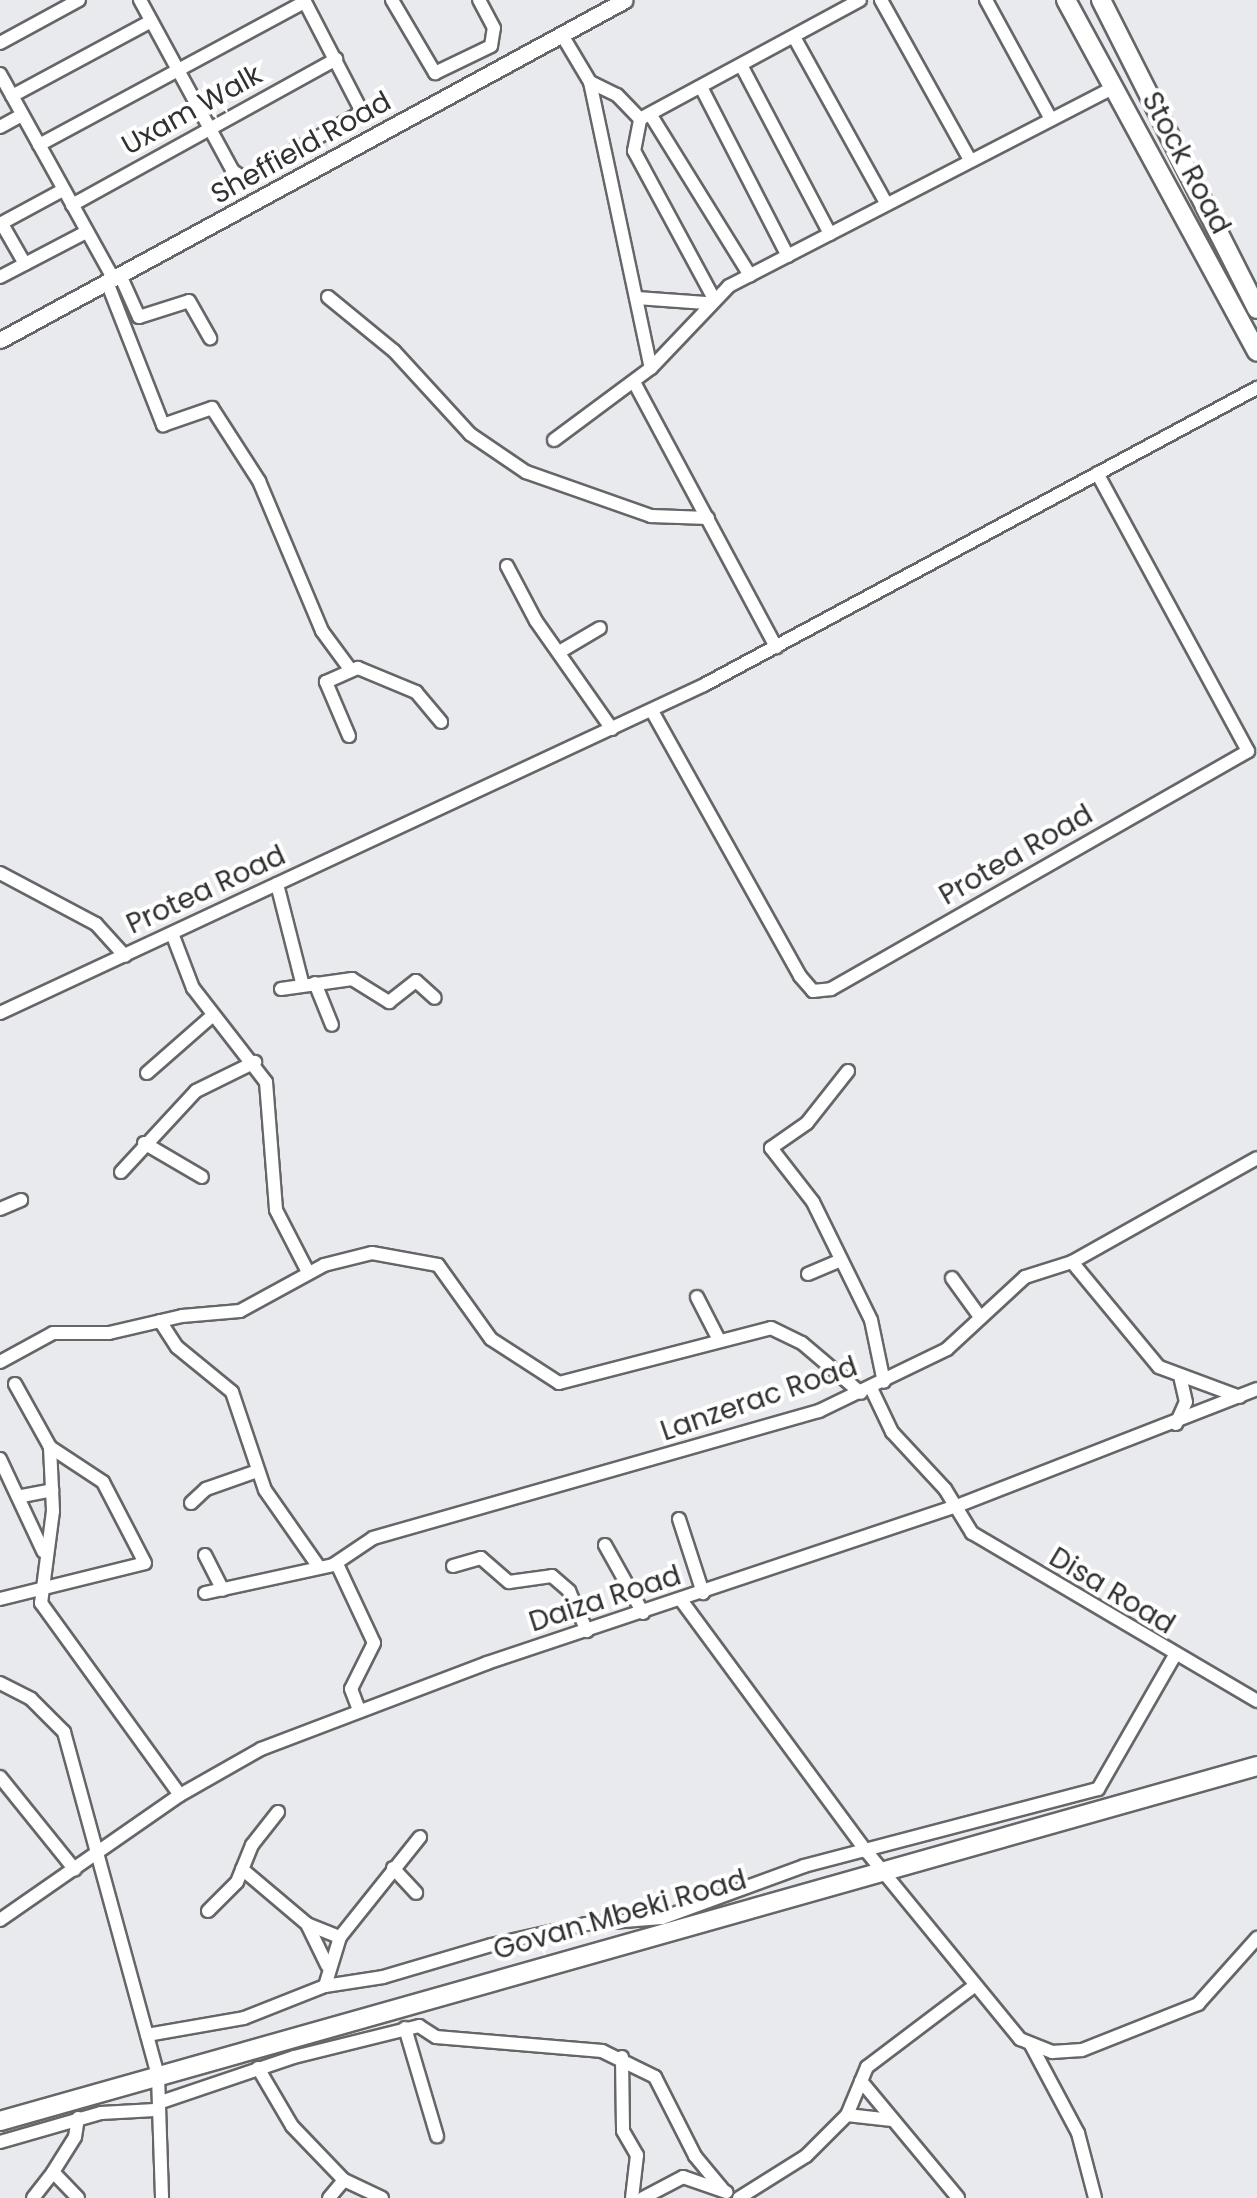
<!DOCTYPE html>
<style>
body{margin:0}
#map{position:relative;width:1257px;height:2198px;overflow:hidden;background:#e9eaed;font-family:Poppins,sans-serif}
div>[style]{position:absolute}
.roads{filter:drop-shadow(2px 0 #656668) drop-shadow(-2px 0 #656668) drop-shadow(0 2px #656668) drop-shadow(0 -2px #656668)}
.minor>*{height:12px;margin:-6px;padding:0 6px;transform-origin:6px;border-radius:6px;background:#fff}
.tertiary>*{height:15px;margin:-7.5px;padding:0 7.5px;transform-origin:7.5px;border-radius:7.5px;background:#fff}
.secondary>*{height:18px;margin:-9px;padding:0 9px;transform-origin:9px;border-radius:9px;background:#fff}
span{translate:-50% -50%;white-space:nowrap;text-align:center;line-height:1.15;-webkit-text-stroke:8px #fff;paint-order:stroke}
.street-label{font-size:28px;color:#313132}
</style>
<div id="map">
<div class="roads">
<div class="minor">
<i style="left:140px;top:0;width:195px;rotate:61.5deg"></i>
<i style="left:233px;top:171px;width:14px;rotate:34deg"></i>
<i style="left:245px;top:179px;width:135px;rotate:-29.8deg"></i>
<i style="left:362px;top:112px;width:126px;rotate:-117.4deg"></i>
<i style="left:392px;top:0;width:85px;rotate:59.5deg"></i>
<i style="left:435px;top:73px;width:62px;rotate:-25.7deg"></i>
<i style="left:491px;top:46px;width:18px;rotate:-81deg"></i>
<i style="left:494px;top:28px;width:32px;rotate:-118deg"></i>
<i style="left:881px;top:0;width:183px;rotate:60.9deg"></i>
<i style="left:986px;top:0;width:136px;rotate:61.4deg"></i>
<i style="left:562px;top:35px;width:55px;rotate:59.2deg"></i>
<i style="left:590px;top:82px;width:292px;rotate:78deg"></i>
<i style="left:794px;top:37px;width:190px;rotate:61deg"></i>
<i style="left:0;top:43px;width:90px;rotate:-28.6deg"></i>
<i style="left:741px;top:65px;width:191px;rotate:62.2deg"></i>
<i style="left:0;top:74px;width:233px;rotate:61deg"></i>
<i style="left:590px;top:82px;width:30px;rotate:26deg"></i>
<i style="left:617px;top:95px;width:33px;rotate:46deg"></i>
<i style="left:701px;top:87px;width:190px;rotate:62.8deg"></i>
<i style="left:12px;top:96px;width:158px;rotate:-28.3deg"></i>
<i style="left:650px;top:114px;width:190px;rotate:58.2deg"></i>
<i style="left:0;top:127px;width:25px;rotate:-29deg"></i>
<i style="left:39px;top:145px;width:302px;rotate:-28.3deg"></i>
<i style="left:72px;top:205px;width:302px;rotate:-28.9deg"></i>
<i style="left:0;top:224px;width:72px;rotate:-28.4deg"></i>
<i style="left:2px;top:224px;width:46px;rotate:60.1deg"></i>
<i style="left:120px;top:275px;width:46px;rotate:65.7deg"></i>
<i style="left:139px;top:317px;width:52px;rotate:-17.7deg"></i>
<i style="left:189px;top:301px;width:43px;rotate:60.4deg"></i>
<i style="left:0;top:277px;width:97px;rotate:-27.6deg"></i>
<i style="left:107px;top:282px;width:154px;rotate:68.6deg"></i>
<i style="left:163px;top:425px;width:52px;rotate:-19.1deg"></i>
<i style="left:212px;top:408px;width:87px;rotate:57.2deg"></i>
<i style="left:259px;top:481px;width:163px;rotate:67.2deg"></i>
<i style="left:322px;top:631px;width:47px;rotate:53.6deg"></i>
<i style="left:328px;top:297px;width:85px;rotate:39.3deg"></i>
<i style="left:394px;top:351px;width:113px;rotate:47.5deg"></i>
<i style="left:470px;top:434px;width:68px;rotate:34.2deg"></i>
<i style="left:526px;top:472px;width:133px;rotate:19.4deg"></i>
<i style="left:651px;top:516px;width:57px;rotate:2deg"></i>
<i style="left:713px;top:297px;width:166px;rotate:-118.4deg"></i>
<i style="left:634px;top:151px;width:33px;rotate:-79deg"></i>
<i style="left:640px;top:119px;width:250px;rotate:-28.4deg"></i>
<i style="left:637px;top:298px;width:69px;rotate:4.1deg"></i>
<i style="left:634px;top:382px;width:301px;rotate:61.8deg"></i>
<i style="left:554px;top:440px;width:121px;rotate:-36.6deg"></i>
<i style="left:651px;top:368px;width:113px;rotate:-46.4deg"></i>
<i style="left:729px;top:286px;width:433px;rotate:-27.3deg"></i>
<i style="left:507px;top:566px;width:62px;rotate:62.2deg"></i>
<i style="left:536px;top:621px;width:132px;rotate:54.9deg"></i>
<i style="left:561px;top:651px;width:45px;rotate:-30.5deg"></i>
<i style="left:652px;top:711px;width:304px;rotate:60.8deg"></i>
<i style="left:800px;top:976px;width:20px;rotate:49deg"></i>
<i style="left:813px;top:991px;width:18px;rotate:-6deg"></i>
<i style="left:831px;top:989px;width:480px;rotate:-29.7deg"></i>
<i style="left:1248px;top:751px;width:316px;rotate:-118.5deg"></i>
<i style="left:349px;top:736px;width:59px;rotate:-113.1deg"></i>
<i style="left:326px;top:682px;width:35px;rotate:-24deg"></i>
<i style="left:358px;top:668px;width:63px;rotate:22.5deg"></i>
<i style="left:416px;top:692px;width:39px;rotate:50deg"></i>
<i style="left:0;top:873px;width:109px;rotate:28deg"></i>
<i style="left:96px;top:924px;width:43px;rotate:47.8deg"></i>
<i style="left:277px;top:884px;width:101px;rotate:75.7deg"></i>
<i style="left:173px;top:936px;width:56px;rotate:69deg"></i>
<i style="left:193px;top:988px;width:119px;rotate:52.2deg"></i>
<i style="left:266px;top:1082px;width:128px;rotate:85.5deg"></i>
<i style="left:276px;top:1210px;width:70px;rotate:62.7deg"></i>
<i style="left:315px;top:983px;width:45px;rotate:68deg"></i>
<i style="left:281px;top:989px;width:72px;rotate:-8deg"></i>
<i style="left:352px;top:979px;width:44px;rotate:31.9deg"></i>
<i style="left:389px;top:1002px;width:34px;rotate:-38deg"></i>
<i style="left:416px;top:981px;width:25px;rotate:42deg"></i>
<i style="left:0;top:1013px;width:777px;rotate:-24.98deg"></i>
<i style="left:704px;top:685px;width:628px;rotate:-28.24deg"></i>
<i style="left:848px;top:1071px;width:66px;rotate:128.3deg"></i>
<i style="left:807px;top:1123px;width:44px;rotate:145.2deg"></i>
<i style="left:771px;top:1148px;width:68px;rotate:52.1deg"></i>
<i style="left:813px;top:1202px;width:131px;rotate:63.8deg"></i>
<i style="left:871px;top:1320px;width:63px;rotate:78.2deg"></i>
<i style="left:147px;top:1073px;width:88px;rotate:-41.3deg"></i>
<i style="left:144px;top:1143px;width:67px;rotate:30.4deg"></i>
<i style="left:121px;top:1172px;width:110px;rotate:-47.2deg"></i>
<i style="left:196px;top:1091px;width:66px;rotate:-26.2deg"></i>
<i style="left:0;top:1209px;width:23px;rotate:-23deg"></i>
<i style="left:1072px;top:1262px;width:136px;rotate:50.4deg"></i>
<i style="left:1159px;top:1367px;width:86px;rotate:20.3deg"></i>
<i style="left:808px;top:1274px;width:34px;rotate:-23deg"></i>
<i style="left:952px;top:1278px;width:48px;rotate:54.3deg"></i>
<i style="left:697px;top:1297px;width:46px;rotate:62.9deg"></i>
<i style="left:160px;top:1321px;width:31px;rotate:57deg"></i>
<i style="left:177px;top:1347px;width:71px;rotate:39.3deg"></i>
<i style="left:232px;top:1392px;width:103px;rotate:71.4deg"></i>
<i style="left:265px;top:1490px;width:94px;rotate:55deg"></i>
<i style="left:0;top:1362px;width:60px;rotate:-28.7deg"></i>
<i style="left:53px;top:1333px;width:56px"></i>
<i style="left:109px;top:1333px;width:75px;rotate:-13.1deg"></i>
<i style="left:182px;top:1316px;width:58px;rotate:-4.9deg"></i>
<i style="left:240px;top:1311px;width:96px;rotate:-28.7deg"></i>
<i style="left:324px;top:1265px;width:49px;rotate:-14deg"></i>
<i style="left:372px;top:1253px;width:67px;rotate:10.3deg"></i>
<i style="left:438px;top:1265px;width:91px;rotate:54.4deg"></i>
<i style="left:491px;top:1339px;width:81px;rotate:32.9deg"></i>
<i style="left:559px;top:1383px;width:219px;rotate:-14.5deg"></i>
<i style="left:771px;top:1328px;width:34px;rotate:26deg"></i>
<i style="left:802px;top:1343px;width:77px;rotate:40.3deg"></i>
<i style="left:15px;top:1384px;width:72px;rotate:60.9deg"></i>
<i style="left:50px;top:1447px;width:64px;rotate:87.3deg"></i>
<i style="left:53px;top:1511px;width:93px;rotate:97.4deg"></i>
<i style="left:41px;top:1603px;width:237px;rotate:54.1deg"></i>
<i style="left:871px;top:1388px;width:49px;rotate:64.5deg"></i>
<i style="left:892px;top:1432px;width:78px;rotate:47.1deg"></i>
<i style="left:945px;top:1489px;width:52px;rotate:58.5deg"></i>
<i style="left:972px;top:1533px;width:331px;rotate:30.5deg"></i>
<i style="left:1176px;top:1424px;width:24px;rotate:-66deg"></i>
<i style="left:1186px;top:1402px;width:23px;rotate:-103deg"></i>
<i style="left:0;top:1459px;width:102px;rotate:64.9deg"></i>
<i style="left:22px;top:1496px;width:31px;rotate:-11deg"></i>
<i style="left:191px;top:1503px;width:21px;rotate:-43deg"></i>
<i style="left:206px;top:1489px;width:54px;rotate:-19.4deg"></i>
<i style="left:679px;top:1519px;width:78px;rotate:72deg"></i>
<i style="left:605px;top:1545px;width:78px;rotate:60.8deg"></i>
<i style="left:205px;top:1555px;width:39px;rotate:63deg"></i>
<i style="left:337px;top:1564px;width:87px;rotate:64.9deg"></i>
<i style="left:374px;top:1643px;width:51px;rotate:116.6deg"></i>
<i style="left:351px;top:1689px;width:22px;rotate:69deg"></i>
<i style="left:453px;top:1566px;width:29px;rotate:-16deg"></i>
<i style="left:481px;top:1558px;width:37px;rotate:41deg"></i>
<i style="left:509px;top:1582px;width:43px;rotate:-7.9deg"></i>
<i style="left:552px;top:1576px;width:23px;rotate:41deg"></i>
<i style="left:569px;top:1591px;width:44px;rotate:65.8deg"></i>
<i style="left:205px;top:1593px;width:131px;rotate:-12.3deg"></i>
<i style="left:333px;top:1565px;width:48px;rotate:-34deg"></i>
<i style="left:373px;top:1538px;width:464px;rotate:-15.9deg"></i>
<i style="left:819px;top:1411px;width:142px;rotate:-25.8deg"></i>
<i style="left:947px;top:1349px;width:106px;rotate:-42.7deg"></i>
<i style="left:1025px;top:1277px;width:49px;rotate:-17.7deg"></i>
<i style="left:1072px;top:1262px;width:212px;rotate:-29.3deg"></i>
<i style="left:0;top:1599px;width:149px;rotate:-13.9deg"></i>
<i style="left:145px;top:1563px;width:91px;rotate:-117.4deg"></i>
<i style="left:103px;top:1482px;width:64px;rotate:-146.6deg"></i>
<i style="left:681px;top:1600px;width:313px;rotate:53.6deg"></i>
<i style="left:867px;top:1852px;width:242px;rotate:50.7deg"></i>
<i style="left:1020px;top:2039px;width:35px;rotate:22deg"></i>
<i style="left:1052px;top:2052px;width:30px;rotate:-4deg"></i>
<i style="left:1082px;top:2050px;width:125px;rotate:-21.6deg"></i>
<i style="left:1198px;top:2004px;width:89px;rotate:-48.2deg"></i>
<i style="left:0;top:1683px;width:35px;rotate:27deg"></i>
<i style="left:31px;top:1699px;width:47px;rotate:45deg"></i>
<i style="left:64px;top:1732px;width:357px;rotate:74.7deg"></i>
<i style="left:158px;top:2076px;width:122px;rotate:88.1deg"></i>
<i style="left:0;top:1777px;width:119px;rotate:51.1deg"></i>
<i style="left:393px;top:1868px;width:34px;rotate:47deg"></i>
<i style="left:242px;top:1869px;width:85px;rotate:40.2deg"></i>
<i style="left:307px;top:1924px;width:35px;rotate:22deg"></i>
<i style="left:208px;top:1911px;width:41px;rotate:-45deg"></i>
<i style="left:237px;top:1882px;width:40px;rotate:-68deg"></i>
<i style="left:252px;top:1845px;width:42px;rotate:-51.8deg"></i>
<i style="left:0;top:1920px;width:219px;rotate:-34.8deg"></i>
<i style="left:180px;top:1795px;width:93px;rotate:-29.6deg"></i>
<i style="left:261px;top:1749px;width:242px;rotate:-20.8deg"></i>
<i style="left:487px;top:1663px;width:496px;rotate:-18.5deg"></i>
<i style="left:957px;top:1506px;width:322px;rotate:-21.3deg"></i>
<i style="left:307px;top:1924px;width:46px;rotate:64deg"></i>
<i style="left:325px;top:1986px;width:51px;rotate:-73deg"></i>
<i style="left:340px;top:1937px;width:128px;rotate:-51.3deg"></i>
<i style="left:405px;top:2028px;width:113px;rotate:73.5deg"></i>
<i style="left:147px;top:2035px;width:98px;rotate:-9.9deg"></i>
<i style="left:244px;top:2018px;width:87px;rotate:-21.6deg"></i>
<i style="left:325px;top:1986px;width:59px;rotate:-8.8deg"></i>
<i style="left:383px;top:1977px;width:113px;rotate:-16.5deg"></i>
<i style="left:491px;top:1945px;width:97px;rotate:-12.5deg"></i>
<i style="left:586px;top:1924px;width:76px;rotate:-4.5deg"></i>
<i style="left:662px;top:1918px;width:151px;rotate:-20.1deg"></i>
<i style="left:804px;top:1866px;width:304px;rotate:-14.7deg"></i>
<i style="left:1098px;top:1789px;width:152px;rotate:-60.1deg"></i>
<i style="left:1031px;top:2045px;width:100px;rotate:61.9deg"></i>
<i style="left:1078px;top:2133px;width:67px;rotate:75.3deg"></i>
<i style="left:622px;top:2057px;width:74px;rotate:89.2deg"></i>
<i style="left:623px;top:2131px;width:28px;rotate:60deg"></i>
<i style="left:637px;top:2155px;width:43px;rotate:96.6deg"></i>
<i style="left:258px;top:2068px;width:67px;rotate:59.6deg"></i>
<i style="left:292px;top:2126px;width:75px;rotate:46.1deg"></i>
<i style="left:344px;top:2180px;width:42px;rotate:25.3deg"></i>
<i style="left:861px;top:2081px;width:152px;rotate:50.3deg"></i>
<i style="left:161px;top:2102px;width:140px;rotate:-18.7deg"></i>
<i style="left:294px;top:2057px;width:129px;rotate:-13.9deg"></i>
<i style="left:419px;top:2026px;width:20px;rotate:33deg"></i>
<i style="left:436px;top:2037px;width:167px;rotate:4.8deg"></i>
<i style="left:602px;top:2051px;width:59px;rotate:26.1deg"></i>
<i style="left:655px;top:2077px;width:89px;rotate:63.1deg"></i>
<i style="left:695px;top:2156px;width:45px;rotate:50.4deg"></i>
<i style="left:847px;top:2115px;width:45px;rotate:6.3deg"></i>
<i style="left:78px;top:2118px;width:19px;rotate:99deg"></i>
<i style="left:75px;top:2137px;width:41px;rotate:122.2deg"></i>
<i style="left:53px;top:2172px;width:36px;rotate:46deg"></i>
<i style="left:0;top:2142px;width:105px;rotate:-16deg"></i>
<i style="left:101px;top:2113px;width:54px;rotate:-3.2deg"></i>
<i style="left:33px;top:2198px;width:33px;rotate:-52deg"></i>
<i style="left:329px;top:2198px;width:23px;rotate:-50deg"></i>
<i style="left:643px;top:2198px;width:45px;rotate:-27.7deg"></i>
<i style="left:683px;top:2177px;width:46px;rotate:19.2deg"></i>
<i style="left:739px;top:2198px;width:79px;rotate:-32.1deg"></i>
<i style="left:806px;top:2156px;width:58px;rotate:-45deg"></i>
<i style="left:847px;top:2115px;width:52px;rotate:-67.4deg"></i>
<i style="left:867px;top:2067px;width:134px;rotate:-37.1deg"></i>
</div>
<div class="tertiary">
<i style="left:0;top:340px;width:711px;rotate:-28.55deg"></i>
</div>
<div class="secondary">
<i style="left:1066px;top:0;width:400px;rotate:61.5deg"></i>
<i style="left:1101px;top:0;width:346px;rotate:63.2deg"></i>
<i style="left:0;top:2121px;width:1306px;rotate:-15.77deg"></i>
</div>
</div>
<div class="street-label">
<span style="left:192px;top:110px;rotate:-29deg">Uxam Walk</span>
<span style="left:301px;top:148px;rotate:-29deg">Sheffield Road</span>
<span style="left:1186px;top:163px;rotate:62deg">Stock Road</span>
<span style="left:1016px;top:855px;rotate:-30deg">Protea Road</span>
<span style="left:206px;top:890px;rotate:-25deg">Protea Road</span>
<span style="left:759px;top:1399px;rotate:-19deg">Lanzerac Road</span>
<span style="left:1112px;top:1591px;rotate:31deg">Disa Road</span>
<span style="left:605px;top:1599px;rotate:-18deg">Daiza Road</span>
<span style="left:620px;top:1915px;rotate:-16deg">Govan Mbeki Road</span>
</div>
</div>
